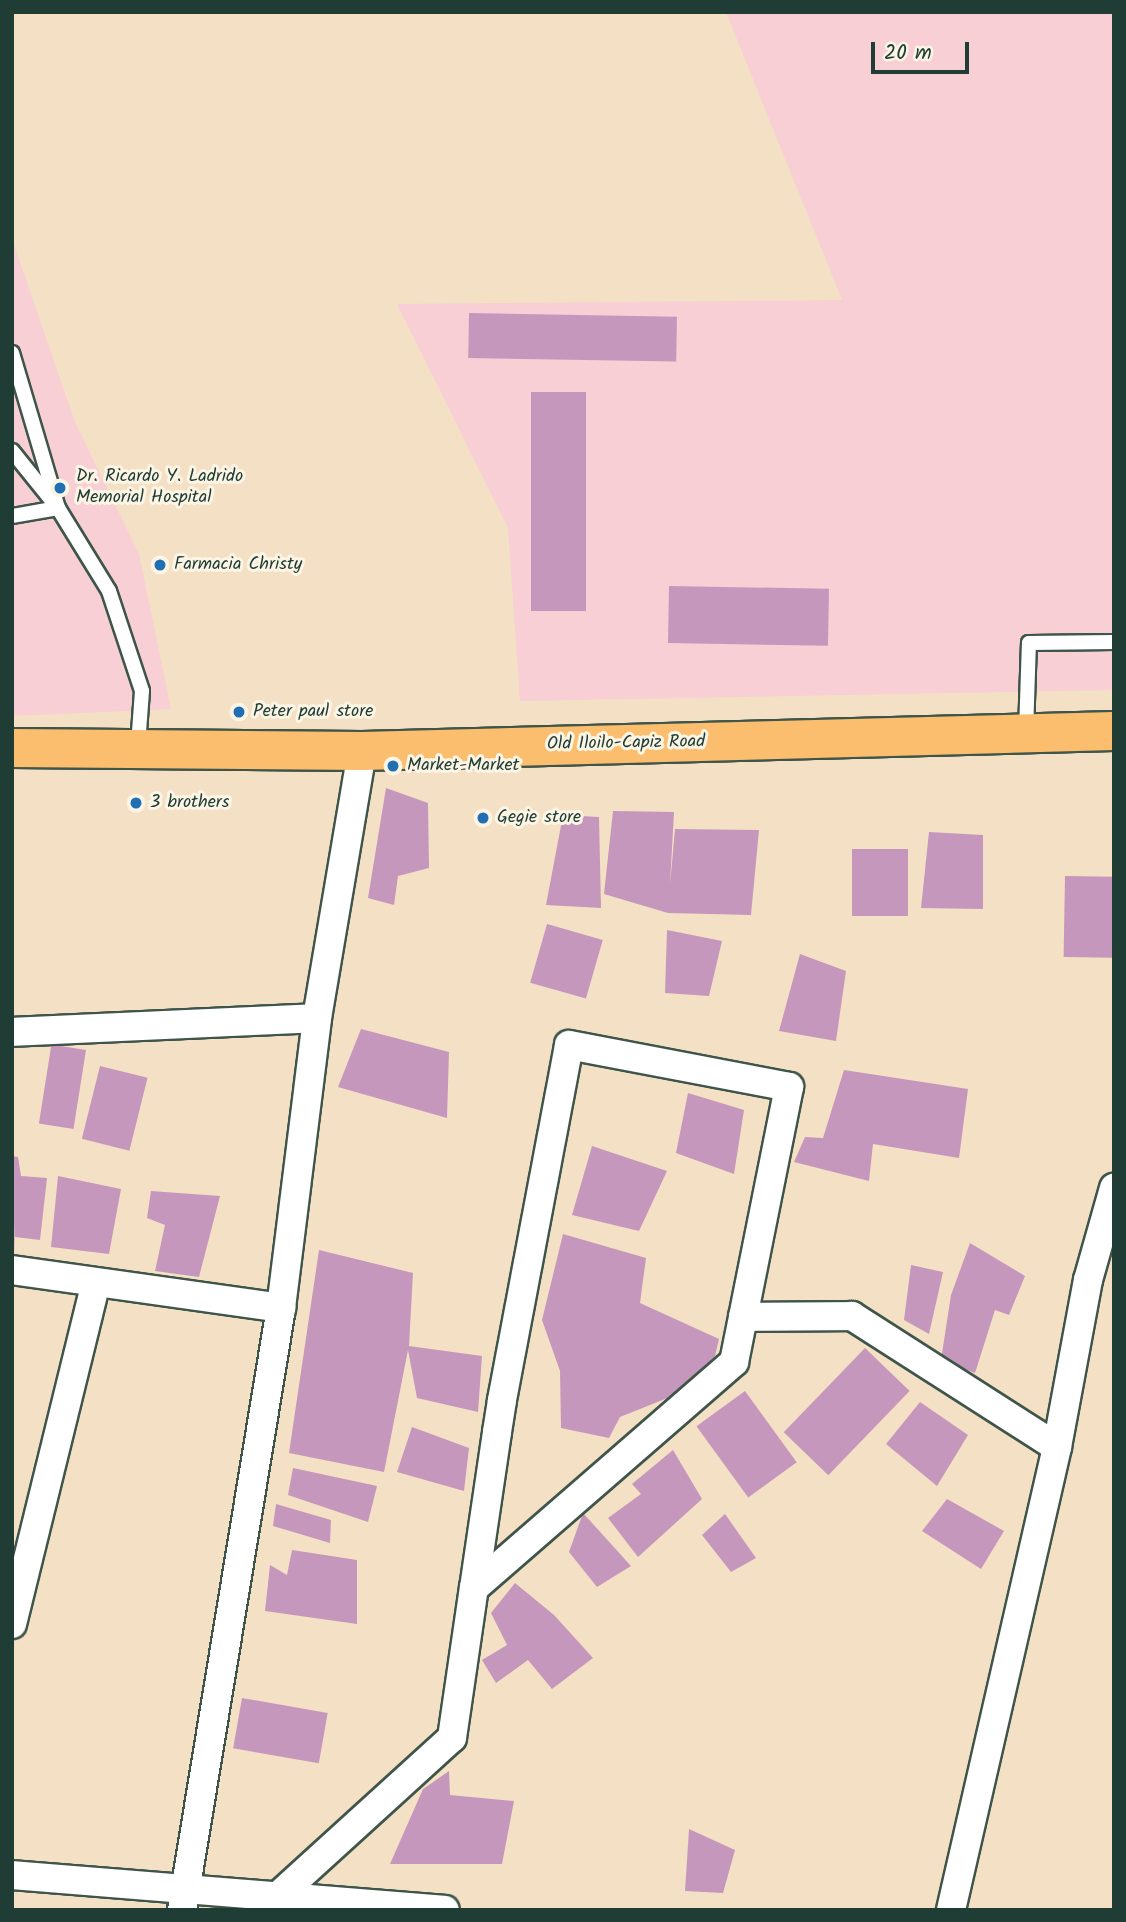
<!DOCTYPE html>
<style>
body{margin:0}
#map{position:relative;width:1126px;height:1922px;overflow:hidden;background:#f4e0c4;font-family:Kalam,sans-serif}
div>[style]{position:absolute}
.built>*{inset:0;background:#f7cfd4}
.building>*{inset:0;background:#c697bc;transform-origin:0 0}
.roads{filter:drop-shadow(2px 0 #3f554a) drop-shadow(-2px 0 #3f554a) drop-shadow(0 2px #3f554a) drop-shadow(0 -2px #3f554a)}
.service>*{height:14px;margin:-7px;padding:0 7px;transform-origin:7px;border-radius:7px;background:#fff}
.minor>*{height:28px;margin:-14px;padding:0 14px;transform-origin:14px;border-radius:14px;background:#fff}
.primary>*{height:38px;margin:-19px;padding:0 19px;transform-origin:19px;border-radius:19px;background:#fbbd6e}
.dots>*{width:19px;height:19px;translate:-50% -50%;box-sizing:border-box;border:4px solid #fcf5e5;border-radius:50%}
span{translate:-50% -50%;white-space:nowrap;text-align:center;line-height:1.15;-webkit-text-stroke:6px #fcf5e5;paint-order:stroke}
.poi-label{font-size:18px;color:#1f3d34}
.left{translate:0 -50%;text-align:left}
.street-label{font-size:18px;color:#1f3d34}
.frame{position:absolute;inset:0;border:14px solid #1f3d34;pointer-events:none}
.scale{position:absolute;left:871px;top:42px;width:98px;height:32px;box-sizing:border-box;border:4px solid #1f3d34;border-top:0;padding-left:9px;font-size:21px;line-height:24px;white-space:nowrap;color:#1f3d34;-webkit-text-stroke:5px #fcf5e5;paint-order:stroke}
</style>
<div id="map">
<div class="built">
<i style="clip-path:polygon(726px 12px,1114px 12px,1114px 690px,520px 701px,508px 528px,397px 304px,842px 300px)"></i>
<i style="clip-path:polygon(12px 239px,75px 422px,139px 554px,171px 709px,12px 716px)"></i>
</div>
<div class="building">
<i style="left:469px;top:313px;width:208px;height:45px;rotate:1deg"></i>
<i style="left:531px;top:392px;width:55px;height:219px"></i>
<i style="left:669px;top:586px;width:160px;height:57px;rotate:1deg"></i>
<i style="clip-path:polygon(386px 788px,428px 803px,429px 868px,398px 876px,394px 905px,368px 898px)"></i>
<i style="clip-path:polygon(613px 811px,674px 812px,670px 885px,675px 829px,759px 830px,751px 915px,668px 913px,604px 894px)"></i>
<i style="clip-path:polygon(563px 815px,599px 817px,601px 908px,546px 905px)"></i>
<i style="clip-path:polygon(929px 832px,983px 835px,983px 909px,921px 908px)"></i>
<i style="left:852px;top:849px;width:56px;height:67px"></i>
<i style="left:1065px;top:876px;width:49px;height:81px;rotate:1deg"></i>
<i style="left:547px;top:924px;width:58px;height:61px;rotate:16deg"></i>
<i style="clip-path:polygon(667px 930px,722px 941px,709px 996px,665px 993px)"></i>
<i style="clip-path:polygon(800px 954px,846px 971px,836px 1041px,779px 1031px)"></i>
<i style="clip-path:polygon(361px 1029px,449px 1052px,447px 1118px,338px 1087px)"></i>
<i style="left:86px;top:1050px;width:80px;height:35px;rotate:99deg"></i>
<i style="left:100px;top:1066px;width:49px;height:75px;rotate:14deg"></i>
<i style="clip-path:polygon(844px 1070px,968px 1089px,959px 1158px,873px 1144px,869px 1181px,794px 1162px,805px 1137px,823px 1138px)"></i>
<i style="clip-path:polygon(688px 1093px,744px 1110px,734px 1174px,676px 1153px)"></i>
<i style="clip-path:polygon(592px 1146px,667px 1171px,639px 1231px,572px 1215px)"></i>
<i style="clip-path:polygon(12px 1156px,18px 1157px,21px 1176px,47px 1178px,40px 1240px,15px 1237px,15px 1255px)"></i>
<i style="clip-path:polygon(58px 1176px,121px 1189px,109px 1254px,51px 1247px)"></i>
<i style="clip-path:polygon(151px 1191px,220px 1196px,199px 1277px,155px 1271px,165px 1225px,147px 1218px)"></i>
<i style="clip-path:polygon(563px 1234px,646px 1258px,640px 1303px,719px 1339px,715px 1356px,670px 1397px,620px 1417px,609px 1438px,561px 1428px,560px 1371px,542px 1320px)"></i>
<i style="clip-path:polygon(970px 1243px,1025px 1276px,1009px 1315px,995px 1310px,975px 1373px,941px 1360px,951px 1295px)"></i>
<i style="clip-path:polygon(319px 1250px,413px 1273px,409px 1346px,482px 1356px,478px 1412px,417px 1398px,408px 1350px,384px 1472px,289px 1453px)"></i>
<i style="clip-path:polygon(911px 1265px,943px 1272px,929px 1334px,904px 1320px)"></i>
<i style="left:865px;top:1348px;width:62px;height:117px;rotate:44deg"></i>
<i style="left:745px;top:1391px;width:88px;height:60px;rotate:54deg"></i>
<i style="clip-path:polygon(920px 1402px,968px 1435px,937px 1486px,886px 1444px)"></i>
<i style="clip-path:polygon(412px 1427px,469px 1448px,464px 1491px,397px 1472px)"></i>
<i style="clip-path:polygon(673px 1450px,702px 1499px,638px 1557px,608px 1518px,641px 1494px,632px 1484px)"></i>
<i style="clip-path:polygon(293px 1468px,377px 1486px,368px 1522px,288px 1495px)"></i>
<i style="clip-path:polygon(947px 1499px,1004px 1531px,981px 1569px,922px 1531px)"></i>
<i style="clip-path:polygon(276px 1504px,331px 1520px,330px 1543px,273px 1526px)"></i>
<i style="clip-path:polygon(583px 1513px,631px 1566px,597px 1587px,569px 1552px)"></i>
<i style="clip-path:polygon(725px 1514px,756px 1558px,731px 1572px,702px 1535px)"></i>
<i style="clip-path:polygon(292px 1550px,357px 1560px,357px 1624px,265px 1611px,270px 1565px,287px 1575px)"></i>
<i style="clip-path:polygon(515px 1583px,554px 1615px,593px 1658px,552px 1689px,528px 1660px,496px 1683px,482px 1660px,507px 1645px,491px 1613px)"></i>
<i style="left:242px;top:1698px;width:87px;height:51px;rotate:10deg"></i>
<i style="clip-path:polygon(449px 1771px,450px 1795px,514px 1801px,502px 1864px,390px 1864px,423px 1789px)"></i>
<i style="clip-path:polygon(689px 1829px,735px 1850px,723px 1893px,685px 1891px)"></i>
</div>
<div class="roads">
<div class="service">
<i style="left:12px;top:353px;width:162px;rotate:73.5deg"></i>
<i style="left:58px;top:508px;width:47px;rotate:170.1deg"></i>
<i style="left:12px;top:451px;width:73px;rotate:51.1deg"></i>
<i style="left:58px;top:508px;width:97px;rotate:58.4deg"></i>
<i style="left:109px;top:591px;width:105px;rotate:71.7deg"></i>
<i style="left:142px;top:691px;width:55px;rotate:94.2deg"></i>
<i style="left:1026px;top:732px;width:89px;rotate:-88.1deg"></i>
<i style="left:1029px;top:643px;width:85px;rotate:-0.7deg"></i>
</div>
<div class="minor">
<i style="left:12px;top:1032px;width:305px;rotate:-2.6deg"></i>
<i style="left:12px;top:1270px;width:272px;rotate:8deg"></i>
<i style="left:743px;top:1317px;width:109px;rotate:-0.5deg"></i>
<i style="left:852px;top:1316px;width:243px;rotate:32.6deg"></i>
<i style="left:12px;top:1624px;width:351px;rotate:-76.2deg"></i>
<i style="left:12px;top:1875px;width:434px;rotate:4.6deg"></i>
<i style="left:277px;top:1897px;width:236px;rotate:-42.3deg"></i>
<i style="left:452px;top:1738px;width:152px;rotate:-81.7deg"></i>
<i style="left:474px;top:1588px;width:158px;rotate:-81.6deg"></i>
<i style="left:497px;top:1432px;width:32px;rotate:-81deg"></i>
<i style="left:502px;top:1400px;width:361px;rotate:-79.3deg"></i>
<i style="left:569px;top:1045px;width:224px;rotate:10.8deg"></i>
<i style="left:789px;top:1087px;width:280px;rotate:101.3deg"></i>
<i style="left:734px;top:1362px;width:344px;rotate:139deg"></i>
<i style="left:182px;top:1910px;width:610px;rotate:-80.66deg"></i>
<i style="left:281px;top:1308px;width:292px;rotate:-82.9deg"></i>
<i style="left:317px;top:1018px;width:271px;rotate:-80.4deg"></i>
<i style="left:951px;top:1910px;width:475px;rotate:-77.1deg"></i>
<i style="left:1057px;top:1447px;width:170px;rotate:-79.5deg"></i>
<i style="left:1088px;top:1280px;width:96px;rotate:-74.2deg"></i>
</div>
<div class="primary">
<i style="left:12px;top:748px;width:350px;rotate:0.5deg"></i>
<i style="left:362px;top:751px;width:752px;rotate:-1.52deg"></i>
</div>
</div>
<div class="dots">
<i style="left:60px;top:488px;background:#1f6fb2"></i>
<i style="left:160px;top:565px;background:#1f6fb2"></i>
<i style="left:239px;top:712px;background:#1f6fb2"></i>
<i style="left:393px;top:766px;background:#1f6fb2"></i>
<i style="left:136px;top:803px;background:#1f6fb2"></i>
<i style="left:483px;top:818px;background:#1f6fb2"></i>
</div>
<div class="poi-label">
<span class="left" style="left:76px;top:488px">Dr. Ricardo Y. Ladrido<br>Memorial Hospital</span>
<span class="left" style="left:174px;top:565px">Farmacia Christy</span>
<span class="left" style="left:253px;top:712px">Peter paul store</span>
<span class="left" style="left:407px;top:766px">Market-Market</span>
<span class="left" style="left:150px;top:803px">3 brothers</span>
<span class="left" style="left:497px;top:818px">Gegie store</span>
</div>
<div class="street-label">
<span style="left:626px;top:744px;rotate:-1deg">Old Iloilo-Capiz Road</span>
</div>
<div class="frame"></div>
<div class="scale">20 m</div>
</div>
